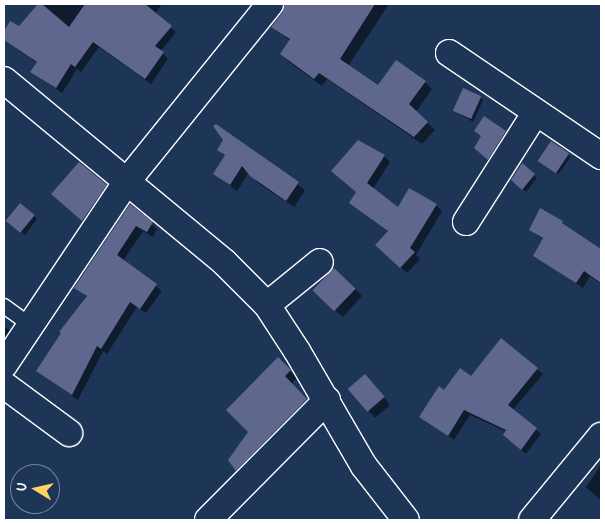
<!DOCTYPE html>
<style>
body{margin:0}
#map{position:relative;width:605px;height:524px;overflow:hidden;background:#1d3557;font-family:"Patrick Hand",sans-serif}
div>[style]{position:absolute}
.shadow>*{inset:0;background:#0007;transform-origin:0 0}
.building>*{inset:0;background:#5f678e;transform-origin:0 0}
.roads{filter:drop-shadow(1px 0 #fff) drop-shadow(-1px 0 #fff) drop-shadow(0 1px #fff) drop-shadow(0 -1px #fff)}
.service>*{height:14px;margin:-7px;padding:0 7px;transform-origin:7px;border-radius:7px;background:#1d3557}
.minor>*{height:26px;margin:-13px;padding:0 13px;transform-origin:13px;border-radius:13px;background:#1d3557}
span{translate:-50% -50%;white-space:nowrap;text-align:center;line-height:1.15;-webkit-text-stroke:4px #1d3557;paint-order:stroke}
.frame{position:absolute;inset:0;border:5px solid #fff;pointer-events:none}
.north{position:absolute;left:10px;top:464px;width:50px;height:50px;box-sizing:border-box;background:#1d3557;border:1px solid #77869a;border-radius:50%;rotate:279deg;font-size:14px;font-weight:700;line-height:20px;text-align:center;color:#fff}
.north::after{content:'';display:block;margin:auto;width:18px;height:22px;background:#ffd166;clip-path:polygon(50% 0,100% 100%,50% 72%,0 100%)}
</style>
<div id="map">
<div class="shadow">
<i style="clip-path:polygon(40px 4px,162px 4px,155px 14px,176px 32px,161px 51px,168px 59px,151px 84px,99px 47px,81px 72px,77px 69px,62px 93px,32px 72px,37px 63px,4px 40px,4px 33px,11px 22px,19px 28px)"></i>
<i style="clip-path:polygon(285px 4px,389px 4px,348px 66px,379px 87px,425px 82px,432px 89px,416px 112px,435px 130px,422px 144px,327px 79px,322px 86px,289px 62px,282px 54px,290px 41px,273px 26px,286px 7px)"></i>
<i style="clip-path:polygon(480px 97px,483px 100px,473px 122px,453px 110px)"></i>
<i style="clip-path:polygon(216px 126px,305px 190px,294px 207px,258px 183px,249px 172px,237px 191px,215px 174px,226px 157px,219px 150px,225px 140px)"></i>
<i style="clip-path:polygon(506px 132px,509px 135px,492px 162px,477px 149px)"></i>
<i style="left:551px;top:143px;width:24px;height:21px;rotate:35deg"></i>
<i style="clip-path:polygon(384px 156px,390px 162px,373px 189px,398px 209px,436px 205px,442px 211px,416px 255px,420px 259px,407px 273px,377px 245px,389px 232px,350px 203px)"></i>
<i style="clip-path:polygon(522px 164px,537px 178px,526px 192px,512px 180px)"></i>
<i style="clip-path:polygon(106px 186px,113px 192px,90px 227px,60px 201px)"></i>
<i style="clip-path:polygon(130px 206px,157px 229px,153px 237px,143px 231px,123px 261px,162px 291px,146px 313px,137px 307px,107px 354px,103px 351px,78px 400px,38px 371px,87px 297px,76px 287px)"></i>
<i style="clip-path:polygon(34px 216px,37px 219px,25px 235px,11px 224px)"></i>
<i style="clip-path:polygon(562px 222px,568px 229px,601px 252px,601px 284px,590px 276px,583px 288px,535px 255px,544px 240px,530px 230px)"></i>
<i style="clip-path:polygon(355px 289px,362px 296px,343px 317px,319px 296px)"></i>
<i style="clip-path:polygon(4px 326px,15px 335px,4px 352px)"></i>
<i style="clip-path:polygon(501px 340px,543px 374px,512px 411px,541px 434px,526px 454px,504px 435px,507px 432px,470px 415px,454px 440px,421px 417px,445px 391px,471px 378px)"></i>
<i style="clip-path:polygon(278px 359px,297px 378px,291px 384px,313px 406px,243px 477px,237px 470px)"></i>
<i style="clip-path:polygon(372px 382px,390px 405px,375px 418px,349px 389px)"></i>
<i style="clip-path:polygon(601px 465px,601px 500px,586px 487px)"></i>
</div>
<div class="building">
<i style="clip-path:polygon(38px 4px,42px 4px,69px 27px,85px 4px,145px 4px,172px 26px,155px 46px,164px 52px,145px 79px,93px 42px,75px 67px,71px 64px,56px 88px,30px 72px,37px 62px,4px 40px,4px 31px,10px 21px,19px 26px)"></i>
<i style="clip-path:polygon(285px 4px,375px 4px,340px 59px,378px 85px,396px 60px,426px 81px,409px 104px,428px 122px,414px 137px,319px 73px,314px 79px,280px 54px,290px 39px,271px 27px,282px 13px)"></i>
<i style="left:463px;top:88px;width:20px;height:25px;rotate:24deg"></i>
<i style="clip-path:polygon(484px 116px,506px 131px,488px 160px,474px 148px,481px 136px,474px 131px)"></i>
<i style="clip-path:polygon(216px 124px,299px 182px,286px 201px,250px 176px,242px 166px,230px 185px,213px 174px,225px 155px,217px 150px,223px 140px,213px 126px)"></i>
<i style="clip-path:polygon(358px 140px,385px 155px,367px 183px,398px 207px,409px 188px,437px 204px,410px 248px,415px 252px,400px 268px,375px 245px,388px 231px,349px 203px,356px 192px,331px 171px)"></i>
<i style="left:551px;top:141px;width:22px;height:24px;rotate:34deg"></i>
<i style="clip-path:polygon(79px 162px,107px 185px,82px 221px,51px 194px)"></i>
<i style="clip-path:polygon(522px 163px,535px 174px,522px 190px,511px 180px)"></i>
<i style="left:20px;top:203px;width:19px;height:23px;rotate:39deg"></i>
<i style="clip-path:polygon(130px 204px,153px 222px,147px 232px,136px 226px,117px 255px,157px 284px,140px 309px,130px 302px,101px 349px,97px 346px,72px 395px,36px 371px,61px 333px,59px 332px,87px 296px,74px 288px)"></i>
<i style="clip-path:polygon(540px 208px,563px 221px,562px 223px,601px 249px,601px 283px,584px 271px,576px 283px,533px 256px,543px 238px,529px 230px)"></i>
<i style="left:334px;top:268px;width:30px;height:31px;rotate:44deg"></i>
<i style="clip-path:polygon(501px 338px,538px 368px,508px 405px,537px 428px,521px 450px,503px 435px,506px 430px,464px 410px,448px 436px,419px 417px,439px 386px,444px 390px,460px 368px,471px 376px)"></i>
<i style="clip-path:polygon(278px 357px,291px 370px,285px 376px,307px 399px,236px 471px,228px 460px,248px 432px,226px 410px)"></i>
<i style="left:365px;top:374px;width:30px;height:23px;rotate:49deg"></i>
</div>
<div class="roads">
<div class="service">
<i style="left:4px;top:306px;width:32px;rotate:36deg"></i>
</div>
<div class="minor">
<i style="left:449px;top:53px;width:184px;rotate:34.1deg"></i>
<i style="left:4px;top:80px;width:286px;rotate:39.6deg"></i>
<i style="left:224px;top:262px;width:61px;rotate:45deg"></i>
<i style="left:267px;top:305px;width:55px;rotate:56.9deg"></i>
<i style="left:297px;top:351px;width:133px;rotate:59.8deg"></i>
<i style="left:364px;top:466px;width:68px;rotate:52.1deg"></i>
<i style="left:466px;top:222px;width:130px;rotate:-57.5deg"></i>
<i style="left:267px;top:305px;width:68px;rotate:-39.1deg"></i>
<i style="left:4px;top:365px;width:223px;rotate:-56.2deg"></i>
<i style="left:128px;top:180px;width:226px;rotate:-51.1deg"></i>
<i style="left:4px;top:385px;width:81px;rotate:36.4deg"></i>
<i style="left:208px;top:520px;width:169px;rotate:-45.2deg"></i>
<i style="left:532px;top:520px;width:109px;rotate:-50.6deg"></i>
</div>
</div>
<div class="frame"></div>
<div class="north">U</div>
</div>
